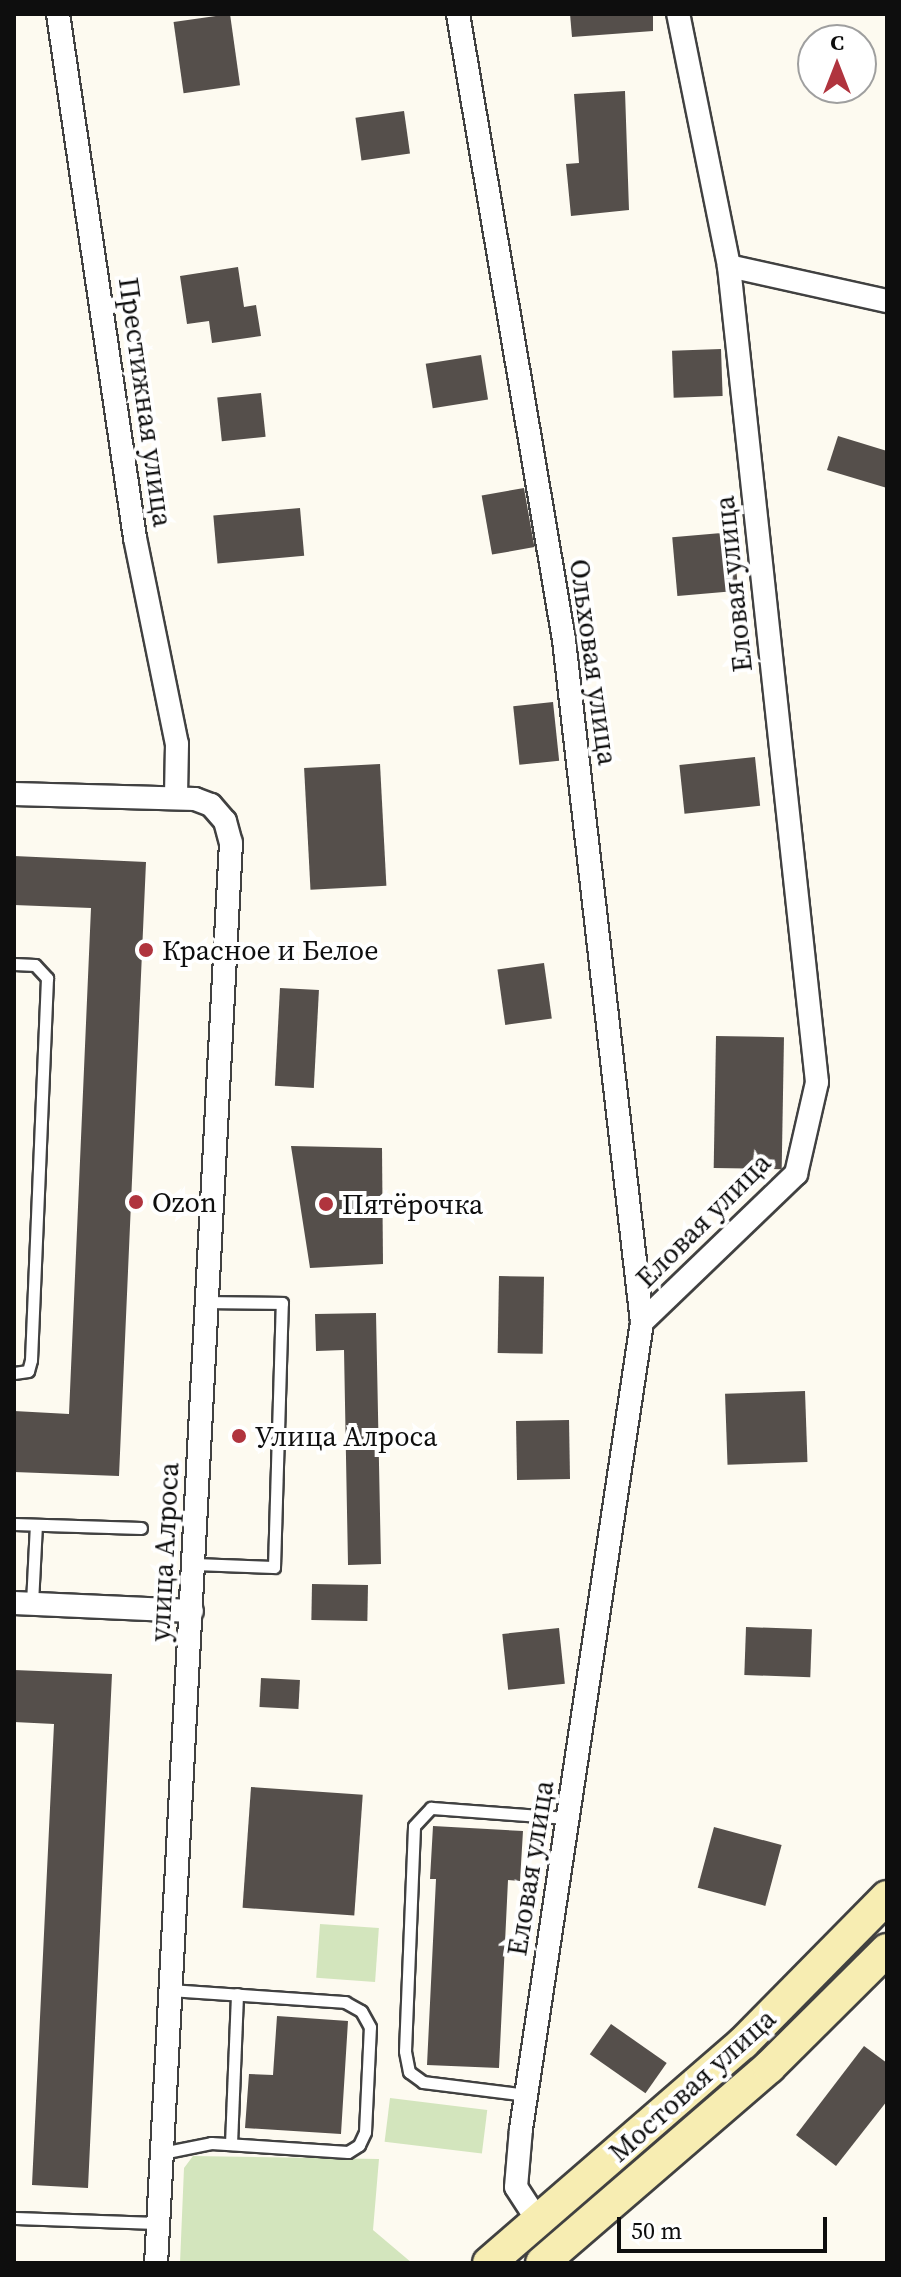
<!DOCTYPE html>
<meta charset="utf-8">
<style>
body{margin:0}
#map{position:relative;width:901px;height:2277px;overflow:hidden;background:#fdfaf0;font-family:"Source Serif 4",serif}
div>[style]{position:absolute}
.green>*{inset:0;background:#d3e5bd;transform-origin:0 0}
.building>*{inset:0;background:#554f4b;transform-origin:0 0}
.roads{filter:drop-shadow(2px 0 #414141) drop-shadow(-2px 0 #414141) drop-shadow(0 2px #414141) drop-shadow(0 -2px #414141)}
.lane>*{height:11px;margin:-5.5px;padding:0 5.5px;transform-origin:5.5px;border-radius:5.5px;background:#fff}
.street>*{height:22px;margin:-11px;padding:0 11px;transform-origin:11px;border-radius:11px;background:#fff}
.secondary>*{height:32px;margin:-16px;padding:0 16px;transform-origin:16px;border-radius:16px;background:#f7edb2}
.dots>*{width:22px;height:22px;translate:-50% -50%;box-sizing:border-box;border:4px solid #fff;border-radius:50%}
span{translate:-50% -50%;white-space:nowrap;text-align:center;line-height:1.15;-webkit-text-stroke:8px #fff;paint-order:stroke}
.street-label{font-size:28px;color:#0e0e0e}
.poi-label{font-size:28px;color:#0e0e0e}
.left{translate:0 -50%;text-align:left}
.frame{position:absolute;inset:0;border:16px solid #0e0e0e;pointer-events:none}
.north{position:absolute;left:797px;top:24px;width:80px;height:80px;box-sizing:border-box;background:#fff;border:2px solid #9f9f9f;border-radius:50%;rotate:0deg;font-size:22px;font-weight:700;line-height:32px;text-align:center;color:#0e0e0e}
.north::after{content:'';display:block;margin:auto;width:28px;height:36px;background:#b0343e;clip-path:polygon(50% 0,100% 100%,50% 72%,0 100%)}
.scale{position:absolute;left:617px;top:2217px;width:210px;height:36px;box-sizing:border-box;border:4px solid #0e0e0e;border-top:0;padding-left:10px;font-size:24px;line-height:28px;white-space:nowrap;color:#0e0e0e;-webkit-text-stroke:6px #fff;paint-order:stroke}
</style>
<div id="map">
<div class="green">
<i style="left:320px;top:1924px;width:59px;height:54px;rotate:4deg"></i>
<i style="left:390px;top:2098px;width:98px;height:44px;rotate:7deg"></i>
<i style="clip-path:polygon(193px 2156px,379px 2159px,373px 2230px,412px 2263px,180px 2263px,184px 2168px)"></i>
</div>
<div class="building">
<i style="left:230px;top:14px;width:72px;height:57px;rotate:82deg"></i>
<i style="clip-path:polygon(570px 14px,653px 14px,653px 31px,572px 37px)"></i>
<i style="clip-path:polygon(625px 91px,629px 210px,571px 216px,566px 164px,579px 163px,574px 94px)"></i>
<i style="left:404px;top:111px;width:43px;height:49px;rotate:82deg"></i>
<i style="clip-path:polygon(238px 267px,244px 307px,256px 305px,261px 336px,212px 343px,209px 321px,187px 324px,180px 276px)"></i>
<i style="left:721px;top:349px;width:47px;height:49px;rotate:88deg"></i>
<i style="left:481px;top:355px;width:45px;height:56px;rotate:81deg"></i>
<i style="left:261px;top:393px;width:44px;height:44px;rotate:84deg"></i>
<i style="clip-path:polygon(838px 436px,887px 451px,887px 488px,827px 470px)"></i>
<i style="left:524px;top:488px;width:60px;height:43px;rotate:80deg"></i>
<i style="left:300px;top:508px;width:48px;height:87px;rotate:85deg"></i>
<i style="left:733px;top:532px;width:59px;height:61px;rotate:85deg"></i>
<i style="left:553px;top:702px;width:59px;height:40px;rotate:84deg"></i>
<i style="left:755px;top:757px;width:49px;height:76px;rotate:84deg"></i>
<i style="left:380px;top:764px;width:122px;height:76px;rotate:87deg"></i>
<i style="clip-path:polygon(14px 856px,146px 862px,119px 1476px,14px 1472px,14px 1411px,69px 1414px,91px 908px,14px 905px)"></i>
<i style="left:544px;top:963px;width:56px;height:47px;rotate:82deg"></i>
<i style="left:280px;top:988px;width:39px;height:98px;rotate:3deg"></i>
<i style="left:716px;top:1036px;width:68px;height:132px;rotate:1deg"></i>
<i style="clip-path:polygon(291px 1146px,382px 1148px,383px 1264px,310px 1268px)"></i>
<i style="left:499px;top:1276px;width:45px;height:77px;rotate:1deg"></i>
<i style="clip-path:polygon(376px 1313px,381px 1564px,348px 1565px,344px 1350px,316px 1351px,315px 1314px)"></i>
<i style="left:805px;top:1391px;width:71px;height:80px;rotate:88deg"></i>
<i style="left:569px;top:1420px;width:59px;height:53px;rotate:89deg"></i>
<i style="left:312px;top:1584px;width:56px;height:36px;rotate:1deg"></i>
<i style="left:746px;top:1627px;width:66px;height:48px;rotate:2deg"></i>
<i style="left:559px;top:1628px;width:56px;height:57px;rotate:84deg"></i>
<i style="clip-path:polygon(14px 1670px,112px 1674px,88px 2188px,32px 2185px,54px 1724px,14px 1722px)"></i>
<i style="left:261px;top:1678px;width:39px;height:29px;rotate:3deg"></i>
<i style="left:251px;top:1787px;width:112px;height:121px;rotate:4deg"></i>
<i style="clip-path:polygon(433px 1826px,523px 1831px,520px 1881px,508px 1880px,499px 2068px,427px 2065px,436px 1879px,430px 1879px)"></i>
<i style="left:714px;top:1827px;width:70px;height:63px;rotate:15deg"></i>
<i style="clip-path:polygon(277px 2016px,348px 2021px,341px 2134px,245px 2128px,249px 2074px,273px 2075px)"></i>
<i style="left:611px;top:2024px;width:68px;height:37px;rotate:35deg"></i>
<i style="clip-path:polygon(864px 2046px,887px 2063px,887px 2101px,836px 2166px,796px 2135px)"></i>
</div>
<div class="roads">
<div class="lane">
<i style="left:14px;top:964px;width:21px;rotate:3deg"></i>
<i style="left:35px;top:965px;width:18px;rotate:47deg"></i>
<i style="left:47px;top:978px;width:382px;rotate:92.4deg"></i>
<i style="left:31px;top:1360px;width:11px;rotate:105deg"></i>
<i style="left:28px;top:1371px;width:14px;rotate:172deg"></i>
<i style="left:14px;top:1524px;width:127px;rotate:1.8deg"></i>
<i style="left:194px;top:1564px;width:80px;rotate:2.1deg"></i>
<i style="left:274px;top:1567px;width:264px;rotate:-88.3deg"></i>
<i style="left:282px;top:1303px;width:75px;rotate:-179.2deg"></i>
<i style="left:32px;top:1603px;width:78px;rotate:-87.1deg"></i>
<i style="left:527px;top:2095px;width:105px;rotate:-172.9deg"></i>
<i style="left:423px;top:2082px;width:17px;rotate:-144deg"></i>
<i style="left:409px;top:2072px;width:21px;rotate:-101deg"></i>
<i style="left:405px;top:2051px;width:225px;rotate:-87.7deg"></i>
<i style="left:414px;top:1826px;width:25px;rotate:-47deg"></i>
<i style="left:431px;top:1808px;width:137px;rotate:4.2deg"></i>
<i style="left:231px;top:2144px;width:150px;rotate:-87.7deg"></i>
<i style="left:162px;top:2153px;width:50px;rotate:-11.5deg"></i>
<i style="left:211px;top:2143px;width:137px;rotate:3.8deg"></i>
<i style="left:348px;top:2152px;width:13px;rotate:-32deg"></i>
<i style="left:359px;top:2145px;width:14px;rotate:-65deg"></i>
<i style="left:365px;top:2132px;width:105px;rotate:-87.3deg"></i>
<i style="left:370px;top:2027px;width:18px;rotate:-119deg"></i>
<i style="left:361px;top:2011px;width:18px;rotate:-151deg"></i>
<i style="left:345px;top:2002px;width:174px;rotate:-176.1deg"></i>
<i style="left:14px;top:2218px;width:144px;rotate:2deg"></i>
</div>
<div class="street">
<i style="left:58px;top:14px;width:530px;rotate:81.64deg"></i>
<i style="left:135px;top:538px;width:210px;rotate:78.5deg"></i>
<i style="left:177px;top:744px;width:54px;rotate:91.1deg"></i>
<i style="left:458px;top:14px;width:635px;rotate:80.39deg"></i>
<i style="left:564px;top:640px;width:686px;rotate:83.48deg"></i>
<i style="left:729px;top:266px;width:162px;rotate:12.5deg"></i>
<i style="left:14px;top:794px;width:181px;rotate:1.6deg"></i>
<i style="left:195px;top:799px;width:17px;rotate:21deg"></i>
<i style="left:211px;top:805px;width:21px;rotate:49deg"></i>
<i style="left:225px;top:821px;width:23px;rotate:75deg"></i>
<i style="left:231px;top:843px;width:1422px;rotate:93.02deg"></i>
<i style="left:14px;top:1603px;width:178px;rotate:2.6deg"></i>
<i style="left:538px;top:2221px;width:40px;rotate:-122.9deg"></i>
<i style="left:516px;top:2187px;width:58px;rotate:-85.1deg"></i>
<i style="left:521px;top:2129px;width:816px;rotate:-81.47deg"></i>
<i style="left:642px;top:1322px;width:214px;rotate:-43.9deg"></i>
<i style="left:796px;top:1174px;width:94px;rotate:-77.1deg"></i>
<i style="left:817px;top:1082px;width:821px;rotate:-96.16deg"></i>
<i style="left:729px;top:266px;width:257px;rotate:-101.4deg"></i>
</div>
<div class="secondary">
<i style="left:489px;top:2263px;width:336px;rotate:-40.9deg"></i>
<i style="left:743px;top:2043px;width:205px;rotate:-45.4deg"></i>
<i style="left:542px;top:2263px;width:300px;rotate:-40.8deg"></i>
<i style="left:769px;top:2067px;width:166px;rotate:-44.8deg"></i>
</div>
</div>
<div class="dots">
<i style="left:146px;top:950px;background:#b0343e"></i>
<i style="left:136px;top:1202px;background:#b0343e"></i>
<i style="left:326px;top:1204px;background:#b0343e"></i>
<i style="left:239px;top:1436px;background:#b0343e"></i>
</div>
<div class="street-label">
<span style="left:146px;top:402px;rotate:82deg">Престижная улица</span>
<span style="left:733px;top:584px;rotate:-96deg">Еловая улица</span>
<span style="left:594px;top:662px;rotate:82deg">Ольховая улица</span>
<span style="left:703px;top:1220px;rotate:-45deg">Еловая улица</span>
<span style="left:164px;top:1552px;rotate:-87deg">улица Алроса</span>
<span style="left:530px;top:1868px;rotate:-81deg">Еловая улица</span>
<span style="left:692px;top:2085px;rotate:-42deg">Мостовая улица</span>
</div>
<div class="poi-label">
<span class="left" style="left:162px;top:950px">Красное и Белое</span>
<span class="left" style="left:152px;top:1202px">Ozon</span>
<span class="left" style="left:342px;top:1204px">Пятёрочка</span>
<span class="left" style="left:255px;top:1436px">Улица Алроса</span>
</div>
<div class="frame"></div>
<div class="north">С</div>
<div class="scale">50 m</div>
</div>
